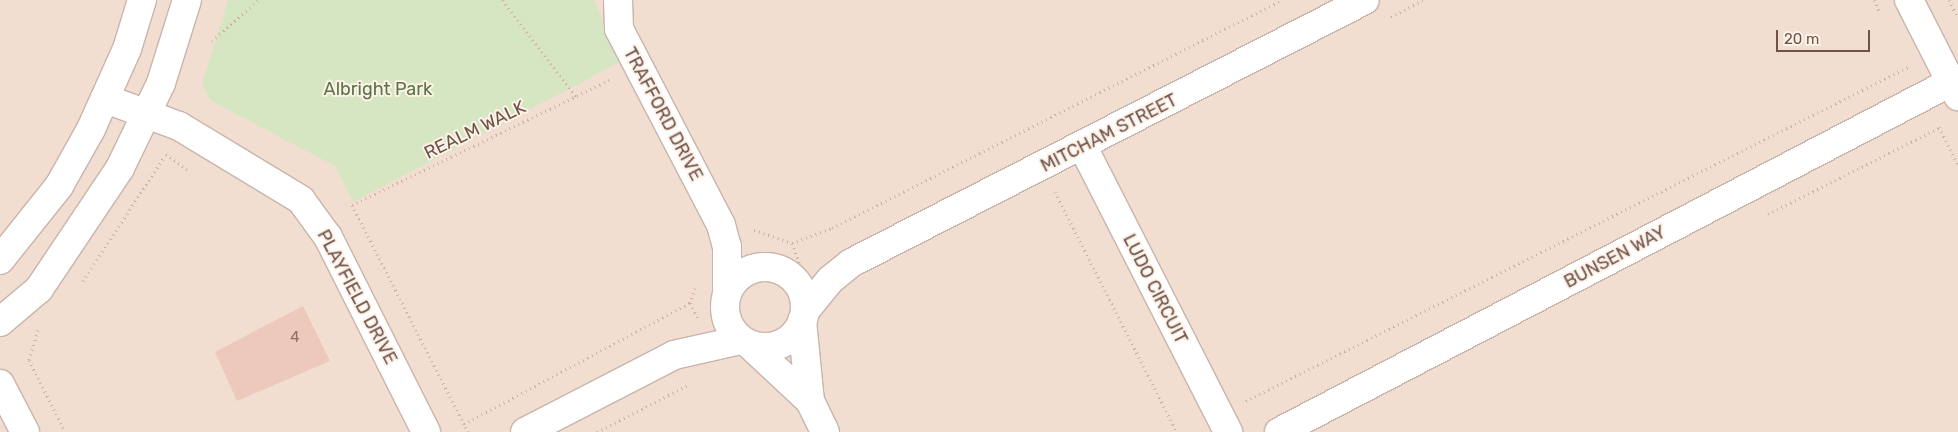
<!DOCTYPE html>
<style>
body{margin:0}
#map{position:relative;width:1958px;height:432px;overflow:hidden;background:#faede2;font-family:Rubik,sans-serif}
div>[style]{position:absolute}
.residential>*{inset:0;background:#f1ded1;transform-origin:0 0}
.green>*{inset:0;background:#d6e6c2}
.building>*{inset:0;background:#edc9bc}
.path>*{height:3px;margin-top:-1.5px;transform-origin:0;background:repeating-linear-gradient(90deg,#d1aca0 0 1px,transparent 0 5px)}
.roads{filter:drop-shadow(1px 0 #c9b4aa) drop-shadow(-1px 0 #c9b4aa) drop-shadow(0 1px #c9b4aa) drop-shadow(0 -1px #c9b4aa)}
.minor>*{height:28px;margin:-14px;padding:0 14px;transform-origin:14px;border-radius:14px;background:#fff}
.minor>.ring{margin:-14px;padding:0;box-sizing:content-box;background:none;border:28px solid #fff;border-radius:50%}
span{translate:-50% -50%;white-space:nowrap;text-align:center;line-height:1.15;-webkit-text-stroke:4px #fdf2e8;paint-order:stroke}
.number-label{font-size:15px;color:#8e7067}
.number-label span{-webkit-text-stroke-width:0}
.park-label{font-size:18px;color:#597544}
.street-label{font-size:18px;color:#6f534b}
.scale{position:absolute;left:1776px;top:30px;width:94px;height:22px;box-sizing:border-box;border:2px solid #6f534b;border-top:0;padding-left:6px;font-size:15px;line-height:18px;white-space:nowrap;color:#6f534b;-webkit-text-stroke:4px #fdf2e8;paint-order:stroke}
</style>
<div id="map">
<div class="residential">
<i style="left:0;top:0;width:1958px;height:432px"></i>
</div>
<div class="green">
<i style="clip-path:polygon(228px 0,594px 0,620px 62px,353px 202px,335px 166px,211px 101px,202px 84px)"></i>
</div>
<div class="building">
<i style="clip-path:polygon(303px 306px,330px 361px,237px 401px,215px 352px)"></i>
</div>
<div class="path">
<i style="left:502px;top:0;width:122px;rotate:52.7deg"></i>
<i style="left:1874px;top:0;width:12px;rotate:66deg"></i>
<i style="left:1949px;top:0;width:20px;rotate:63deg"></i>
<i style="left:1391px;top:17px;width:36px;rotate:-28deg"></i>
<i style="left:212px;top:41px;width:62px;rotate:-41.7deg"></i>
<i style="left:1939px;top:127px;width:42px;rotate:63.4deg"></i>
<i style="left:166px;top:154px;width:26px;rotate:36deg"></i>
<i style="left:1055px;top:192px;width:269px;rotate:63.1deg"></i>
<i style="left:1768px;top:214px;width:191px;rotate:-26.7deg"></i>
<i style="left:754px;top:230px;width:40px;rotate:18.9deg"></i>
<i style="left:792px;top:243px;width:43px;rotate:-20.6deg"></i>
<i style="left:832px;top:228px;width:504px;rotate:-26.87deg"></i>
<i style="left:792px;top:243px;width:27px;rotate:70deg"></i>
<i style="left:83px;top:281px;width:148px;rotate:-56.8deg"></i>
<i style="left:695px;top:288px;width:16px;rotate:108deg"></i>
<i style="left:690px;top:303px;width:18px;rotate:63deg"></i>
<i style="left:38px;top:330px;width:31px;rotate:107deg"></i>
<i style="left:29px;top:360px;width:80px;rotate:63.4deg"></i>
<i style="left:1246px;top:401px;width:744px;rotate:-26.77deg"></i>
<i style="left:464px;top:424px;width:246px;rotate:-117.1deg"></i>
<i style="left:352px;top:205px;width:288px;rotate:-25.9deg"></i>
<i style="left:468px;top:432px;width:9px;rotate:-117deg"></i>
<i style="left:464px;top:424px;width:256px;rotate:-28.2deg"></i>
<i style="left:597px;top:432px;width:105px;rotate:-27.3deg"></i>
</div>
<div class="roads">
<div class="minor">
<i style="left:618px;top:0;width:29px;rotate:88deg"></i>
<i style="left:619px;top:29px;width:221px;rotate:62.5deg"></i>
<i style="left:721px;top:225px;width:23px;rotate:75deg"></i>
<i style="left:727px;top:247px;width:46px;rotate:90deg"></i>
<i style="left:1909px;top:0;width:108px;rotate:63deg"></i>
<i style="left:106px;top:99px;width:78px;rotate:20.3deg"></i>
<i style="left:179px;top:126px;width:143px;rotate:31.2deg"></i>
<i style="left:301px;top:200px;width:46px;rotate:53.9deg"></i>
<i style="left:328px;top:237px;width:218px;rotate:63.3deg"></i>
<i style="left:1083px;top:147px;width:320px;rotate:63deg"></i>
<i style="left:0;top:260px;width:95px;rotate:-51.4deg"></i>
<i style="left:59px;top:186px;width:65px;rotate:-60.7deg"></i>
<i style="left:91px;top:129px;width:88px;rotate:-65.8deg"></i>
<i style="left:127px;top:49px;width:51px;rotate:-73deg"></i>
<i class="ring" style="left:725px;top:267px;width:52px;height:52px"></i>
<i style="left:805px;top:311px;width:40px;rotate:-51deg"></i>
<i style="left:830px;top:280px;width:27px;rotate:-39deg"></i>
<i style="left:851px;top:263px;width:577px;rotate:-27.1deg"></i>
<i style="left:802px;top:321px;width:80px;rotate:84.3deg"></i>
<i style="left:0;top:322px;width:51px;rotate:-40.2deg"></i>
<i style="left:39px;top:289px;width:146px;rotate:-56.2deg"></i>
<i style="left:120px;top:168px;width:94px;rotate:-64.2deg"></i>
<i style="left:161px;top:83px;width:87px;rotate:-72.6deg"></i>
<i style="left:750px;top:345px;width:82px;rotate:43deg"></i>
<i style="left:810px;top:401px;width:34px;rotate:64deg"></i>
<i style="left:0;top:384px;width:54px;rotate:62.5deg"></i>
<i style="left:525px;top:432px;width:168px;rotate:-27.3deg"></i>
<i style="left:674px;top:355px;width:69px;rotate:-12.6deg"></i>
<i style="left:1279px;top:432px;width:758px;rotate:-27.51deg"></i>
</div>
</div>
<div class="number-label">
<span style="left:295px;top:338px">4</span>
</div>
<div class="park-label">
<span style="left:378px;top:89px">Albright Park</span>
</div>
<div class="street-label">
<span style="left:663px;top:114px;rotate:62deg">TRAFFORD DRIVE</span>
<span style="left:475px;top:130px;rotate:-26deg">REALM WALK</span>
<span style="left:1109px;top:133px;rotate:-27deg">MITCHAM STREET</span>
<span style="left:1615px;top:257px;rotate:-28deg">BUNSEN WAY</span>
<span style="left:1155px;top:289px;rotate:63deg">LUDO CIRCUIT</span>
<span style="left:357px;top:297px;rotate:62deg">PLAYFIELD DRIVE</span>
</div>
<div class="scale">20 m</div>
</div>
